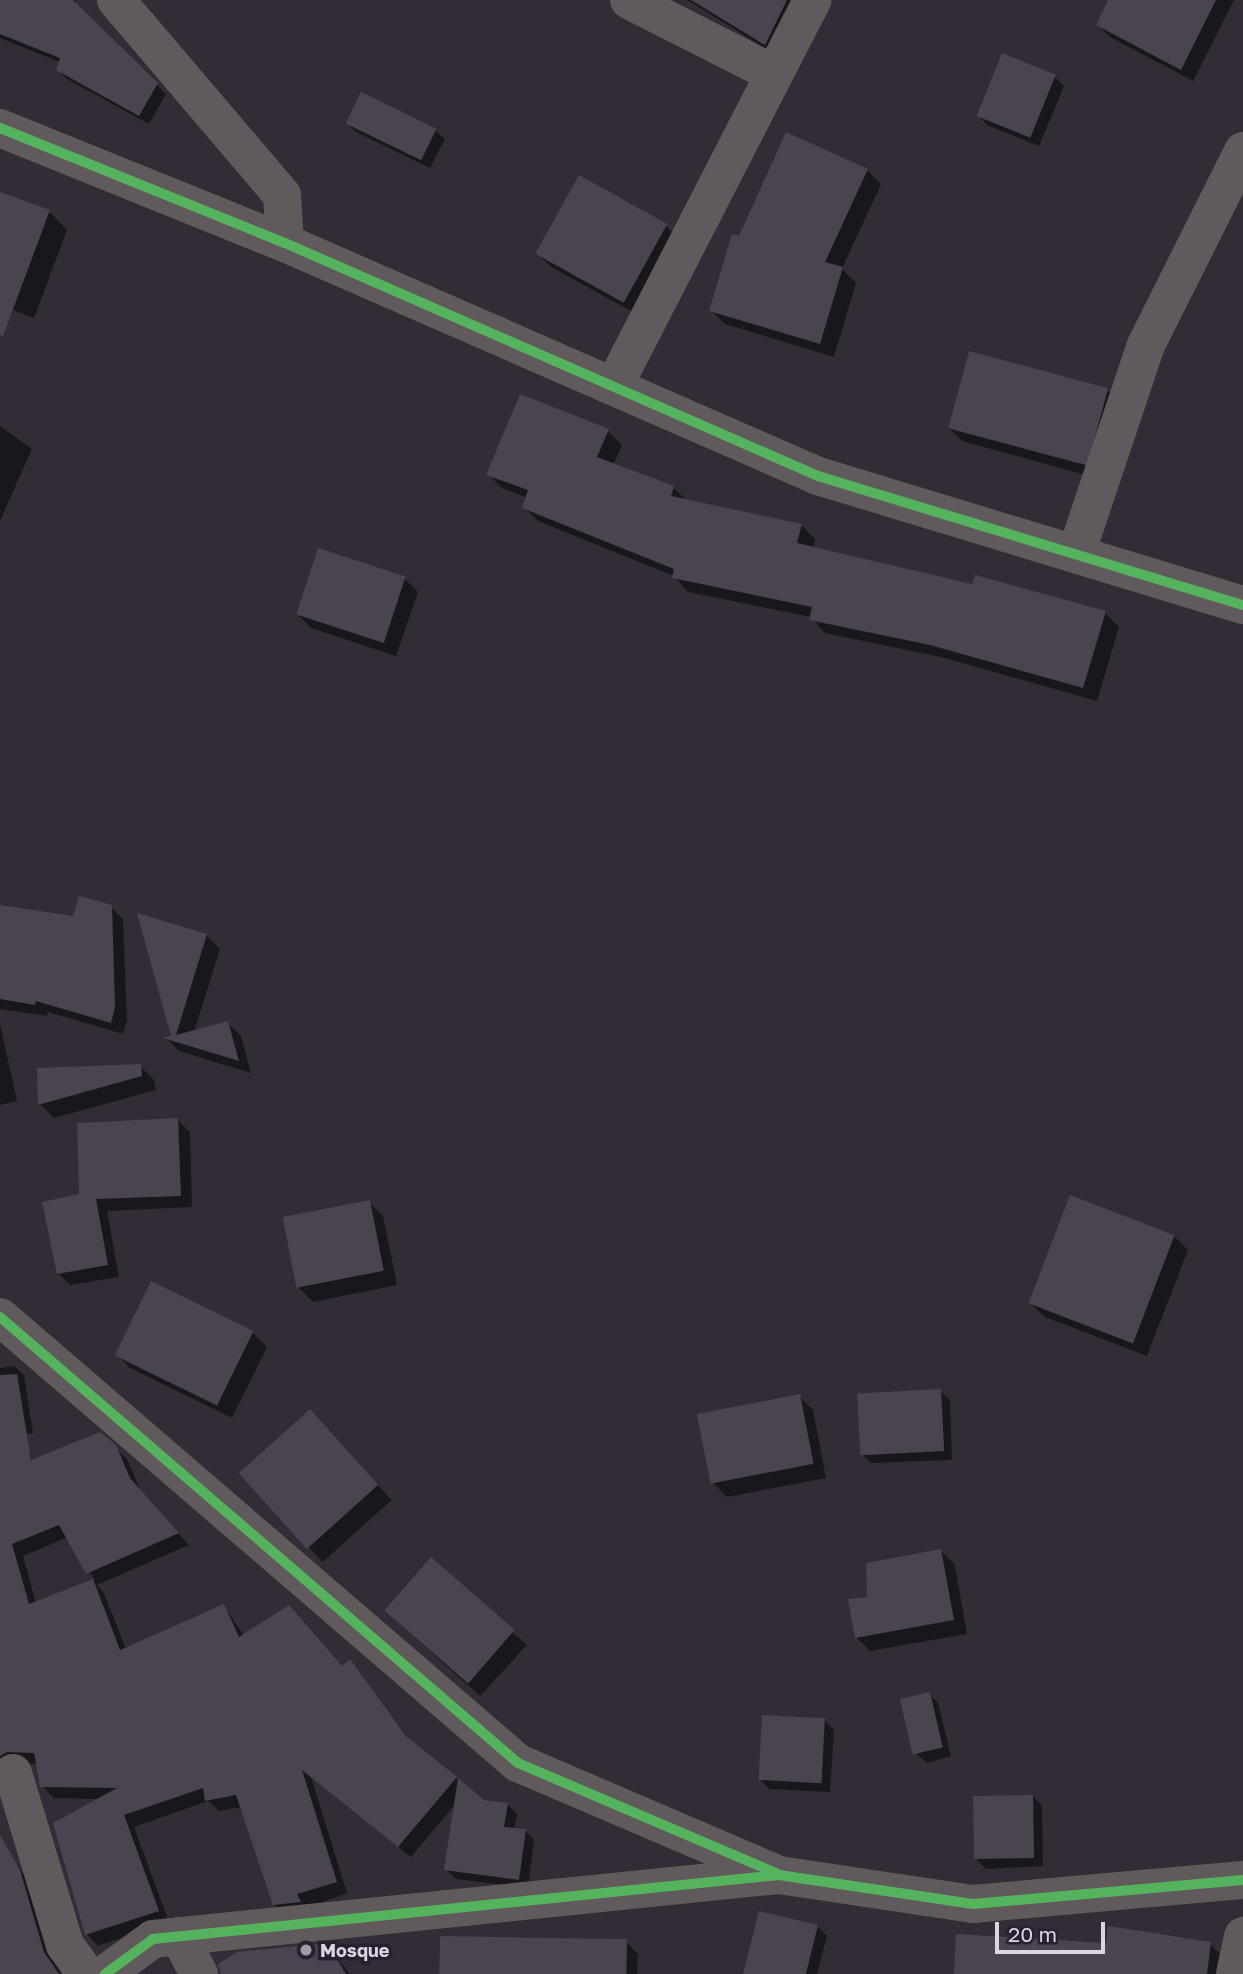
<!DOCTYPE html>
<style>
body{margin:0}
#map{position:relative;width:1243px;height:1974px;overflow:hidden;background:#322c36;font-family:"Golos Text",sans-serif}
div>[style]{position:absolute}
.shadow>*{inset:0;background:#0007;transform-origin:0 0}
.building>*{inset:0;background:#494450;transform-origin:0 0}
.minor>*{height:38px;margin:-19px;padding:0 19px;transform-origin:19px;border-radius:19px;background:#605a5c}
.cycleway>*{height:10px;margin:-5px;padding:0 5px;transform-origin:5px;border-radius:5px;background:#56b35d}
.dots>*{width:19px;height:19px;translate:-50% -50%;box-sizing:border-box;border:4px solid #291f2f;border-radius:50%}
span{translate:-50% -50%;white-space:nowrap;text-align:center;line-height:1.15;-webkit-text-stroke:7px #291f2f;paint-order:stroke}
.poi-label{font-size:18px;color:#dcd5e0;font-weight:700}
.left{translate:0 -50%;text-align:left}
.scale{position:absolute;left:995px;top:1922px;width:110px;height:32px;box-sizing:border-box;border:4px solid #dcd5e0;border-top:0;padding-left:9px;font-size:21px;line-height:24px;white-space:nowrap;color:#dcd5e0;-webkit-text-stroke:5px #291f2f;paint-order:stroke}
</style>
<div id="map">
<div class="shadow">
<i style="clip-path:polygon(0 0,76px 0,75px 4px,166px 94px,149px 124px,67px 79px,58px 70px,60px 62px,0 38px)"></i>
<i style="clip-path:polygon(687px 0,802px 0,776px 55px)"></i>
<i style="clip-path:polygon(1110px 0,1234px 0,1193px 81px,1110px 37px,1098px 25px)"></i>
<i style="clip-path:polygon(1055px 77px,1064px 86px,1039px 146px,987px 125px,978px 115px)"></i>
<i style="clip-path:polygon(347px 123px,435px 130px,445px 139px,430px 168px,356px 132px)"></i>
<i style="clip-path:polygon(867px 170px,881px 184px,842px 269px,856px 283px,834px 357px,725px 324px,711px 310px,740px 238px)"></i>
<i style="clip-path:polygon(0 194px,49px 211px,67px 230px,34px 318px,0 305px)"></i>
<i style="clip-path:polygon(666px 226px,680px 240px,638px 315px,551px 267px,537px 253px)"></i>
<i style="clip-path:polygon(1107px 390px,1121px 404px,1097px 478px,962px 441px,948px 427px)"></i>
<i style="clip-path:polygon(0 426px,32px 449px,0 521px)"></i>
<i style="clip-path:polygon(608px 431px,622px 445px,613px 465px,674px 488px,687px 501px,801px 525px,815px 539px,813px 549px,1105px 613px,1119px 627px,1097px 701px,945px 658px,825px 633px,811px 617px,688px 592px,674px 576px,538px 521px,524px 507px,527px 498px,502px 488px,488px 474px)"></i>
<i style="clip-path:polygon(404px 578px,418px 592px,396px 656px,311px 628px,297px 614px)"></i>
<i style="clip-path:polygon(0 907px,75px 918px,111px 907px,123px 919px,127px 1020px,123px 1034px,48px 1012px,47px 1016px,0 1009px)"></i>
<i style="clip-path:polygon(206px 935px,220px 949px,194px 1032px,228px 1023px,241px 1036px,251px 1073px,179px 1051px,167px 1039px,173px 1038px)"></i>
<i style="clip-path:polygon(0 1024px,17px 1101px,0 1105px)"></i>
<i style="clip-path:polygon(140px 1066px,154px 1080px,156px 1090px,54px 1118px,40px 1104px)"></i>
<i style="clip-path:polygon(178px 1120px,190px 1132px,192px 1207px,107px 1211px,119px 1277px,70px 1285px,58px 1273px,81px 1196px)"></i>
<i style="clip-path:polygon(369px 1202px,383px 1216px,397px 1285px,313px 1302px,299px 1288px)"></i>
<i style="clip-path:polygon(1174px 1236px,1188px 1250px,1147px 1356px,1045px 1317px,1030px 1303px)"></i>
<i style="clip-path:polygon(253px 1333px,267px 1347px,232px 1418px,130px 1368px,116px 1354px)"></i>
<i style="clip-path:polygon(14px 1366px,24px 1375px,33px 1433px,0 1438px,0 1368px)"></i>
<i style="clip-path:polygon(940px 1391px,950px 1400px,952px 1460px,871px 1463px,862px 1454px)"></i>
<i style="clip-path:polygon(799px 1396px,813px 1410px,826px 1478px,727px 1497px,713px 1483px)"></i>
<i style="left:324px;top:1425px;width:101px;height:93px;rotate:48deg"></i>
<i style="clip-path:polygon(evenodd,114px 1447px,127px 1459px,141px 1492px,189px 1545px,97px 1585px,104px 1593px,126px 1649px,224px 1606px,244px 1636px,342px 1667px,350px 1662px,413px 1744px,484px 1801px,508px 1805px,517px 1814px,514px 1830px,525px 1830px,534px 1840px,528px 1888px,456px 1879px,446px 1869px,456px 1803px,411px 1857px,311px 1777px,347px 1893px,286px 1916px,274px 1904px,242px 1807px,219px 1811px,208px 1801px,134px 1827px,169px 1922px,98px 1946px,87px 1934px,102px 1799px,54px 1798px,42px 1786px,38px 1764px,20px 1763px,0 1771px,0 1478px,29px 1456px,34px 1461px,114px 1447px,68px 1537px,95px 1580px,36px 1603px,23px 1556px,68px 1537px)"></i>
<i style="clip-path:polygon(941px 1551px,955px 1565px,967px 1634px,870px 1651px,856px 1637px,869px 1599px)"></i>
<i style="clip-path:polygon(431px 1560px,527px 1645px,480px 1696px,400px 1624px)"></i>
<i style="clip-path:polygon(929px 1694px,938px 1703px,951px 1756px,927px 1763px,917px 1754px)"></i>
<i style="clip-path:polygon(824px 1720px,834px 1730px,830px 1792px,769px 1789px,760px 1779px)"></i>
<i style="clip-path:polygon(1033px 1796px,1042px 1806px,1043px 1866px,986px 1869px,977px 1860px)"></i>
<i style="clip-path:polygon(7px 1850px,30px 1884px,61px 1974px,0 1974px,0 1854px)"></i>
<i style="clip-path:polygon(760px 1913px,818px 1927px,827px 1936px,817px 1974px,745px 1974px)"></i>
<i style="clip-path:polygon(626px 1941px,638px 1954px,637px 1974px,441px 1974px)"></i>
<i style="clip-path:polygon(1107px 1944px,1210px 1944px,1224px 1958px,1222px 1974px,955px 1974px)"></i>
<i style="clip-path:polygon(326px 1945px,350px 1974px,227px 1974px)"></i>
</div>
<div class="building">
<i style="clip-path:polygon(0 0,73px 0,158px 83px,139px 116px,56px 70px,60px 58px,0 34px)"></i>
<i style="clip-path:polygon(691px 0,787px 0,765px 45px)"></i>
<i style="clip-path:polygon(1108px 0,1216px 0,1181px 70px,1096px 25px)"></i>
<i style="left:1002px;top:53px;width:58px;height:68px;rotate:22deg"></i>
<i style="left:361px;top:92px;width:84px;height:35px;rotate:26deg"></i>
<i style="clip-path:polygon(786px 132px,868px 169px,825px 262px,843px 267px,820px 344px,709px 311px,732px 234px,739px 236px)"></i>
<i style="left:579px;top:175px;width:101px;height:90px;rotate:29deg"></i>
<i style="clip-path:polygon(0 192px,50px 210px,3px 336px,0 335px)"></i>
<i style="left:969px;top:351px;width:144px;height:80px;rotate:15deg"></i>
<i style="clip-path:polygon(520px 394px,609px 429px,597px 457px,674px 486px,671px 496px,802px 524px,797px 543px,972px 584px,975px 575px,1106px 611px,1083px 688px,930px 645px,809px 620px,812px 607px,672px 578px,674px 569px,522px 508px,528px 490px,486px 475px)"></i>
<i style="left:318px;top:548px;width:92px;height:70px;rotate:18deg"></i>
<i style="clip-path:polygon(79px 896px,112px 905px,115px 1007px,111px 1023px,36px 1001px,35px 1005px,0 999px,0 905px,73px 916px)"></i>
<i style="clip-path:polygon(137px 913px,207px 934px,176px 1035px,228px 1021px,239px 1061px,163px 1038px,171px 1036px)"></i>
<i style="clip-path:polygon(141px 1064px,142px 1076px,38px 1105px,37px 1068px)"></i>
<i style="clip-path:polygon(178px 1118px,181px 1196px,96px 1199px,108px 1265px,57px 1274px,42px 1202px,79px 1194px,77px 1123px)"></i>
<i style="left:1070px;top:1195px;width:112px;height:116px;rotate:21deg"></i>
<i style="left:370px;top:1200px;width:72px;height:89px;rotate:79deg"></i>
<i style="left:151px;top:1281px;width:114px;height:83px;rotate:26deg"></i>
<i style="clip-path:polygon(17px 1374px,31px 1460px,100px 1432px,116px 1445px,130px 1478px,179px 1533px,86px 1574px,59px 1525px,12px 1544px,29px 1604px,93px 1579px,120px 1650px,224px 1604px,239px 1637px,289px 1605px,342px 1666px,350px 1659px,406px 1736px,457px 1777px,398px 1847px,302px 1770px,337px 1882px,297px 1894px,301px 1902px,273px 1905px,236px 1795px,205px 1801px,203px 1788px,124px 1815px,159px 1911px,85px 1935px,53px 1823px,117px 1788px,40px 1787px,34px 1753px,7px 1752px,0 1756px,0 1375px)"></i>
<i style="left:941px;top:1389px;width:62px;height:84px;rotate:87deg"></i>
<i style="left:800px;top:1394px;width:71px;height:105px;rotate:79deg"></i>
<i style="left:310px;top:1409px;width:102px;height:96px;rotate:48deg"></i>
<i style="clip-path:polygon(941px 1549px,954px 1620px,855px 1638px,848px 1599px,867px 1597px,866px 1563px)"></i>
<i style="left:431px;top:1557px;width:111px;height:71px;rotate:41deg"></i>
<i style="left:930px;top:1692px;width:57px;height:31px;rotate:77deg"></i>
<i style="left:762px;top:1715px;width:63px;height:65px;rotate:3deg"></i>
<i style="clip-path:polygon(458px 1778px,484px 1800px,508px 1803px,504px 1827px,526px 1829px,519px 1880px,444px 1870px)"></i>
<i style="left:1033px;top:1795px;width:63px;height:60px;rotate:89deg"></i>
<i style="clip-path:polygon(0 1835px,20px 1870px,44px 1952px,59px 1974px,0 1974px)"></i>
<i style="clip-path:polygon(759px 1911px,818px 1925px,806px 1974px,743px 1974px)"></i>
<i style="clip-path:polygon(1108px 1926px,1211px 1942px,1207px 1974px,954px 1974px,956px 1934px,1106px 1943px)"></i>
<i style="left:440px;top:1936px;width:187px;height:38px;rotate:1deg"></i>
<i style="clip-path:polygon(327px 1943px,346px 1974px,221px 1974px,218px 1964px,237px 1952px)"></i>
</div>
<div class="minor">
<i style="left:116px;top:0;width:256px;rotate:49.6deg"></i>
<i style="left:282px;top:195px;width:48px;rotate:86.4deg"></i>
<i style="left:629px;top:0;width:163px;rotate:27deg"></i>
<i style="left:0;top:128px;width:307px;rotate:22deg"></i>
<i style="left:285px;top:243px;width:582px;rotate:23.61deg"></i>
<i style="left:818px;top:476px;width:444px;rotate:16.9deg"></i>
<i style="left:614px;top:386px;width:434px;rotate:-62.8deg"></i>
<i style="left:1076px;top:554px;width:220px;rotate:-71.5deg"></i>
<i style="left:1146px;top:345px;width:217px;rotate:-63.4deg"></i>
<i style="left:0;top:1317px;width:684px;rotate:40.73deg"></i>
<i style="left:518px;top:1763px;width:282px;rotate:23.2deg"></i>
<i style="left:13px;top:1773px;width:180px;rotate:73.2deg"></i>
<i style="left:65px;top:1945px;width:36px;rotate:54deg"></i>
<i style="left:179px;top:1936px;width:43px;rotate:62.2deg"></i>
<i style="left:105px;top:1974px;width:59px;rotate:-36.1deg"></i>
<i style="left:153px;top:1939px;width:629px;rotate:-5.84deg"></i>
<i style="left:779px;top:1875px;width:196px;rotate:8.5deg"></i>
<i style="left:973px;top:1904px;width:271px;rotate:-5.1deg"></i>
<i style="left:1235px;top:1974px;width:39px;rotate:-78deg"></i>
</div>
<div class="cycleway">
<i style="left:0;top:128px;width:307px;rotate:22deg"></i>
<i style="left:285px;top:243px;width:582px;rotate:23.61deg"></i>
<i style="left:818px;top:476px;width:444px;rotate:16.9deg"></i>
<i style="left:0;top:1317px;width:684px;rotate:40.73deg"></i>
<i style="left:518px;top:1763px;width:280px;rotate:23.1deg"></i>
<i style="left:105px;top:1974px;width:59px;rotate:-36.1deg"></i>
<i style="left:153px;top:1939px;width:629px;rotate:-5.84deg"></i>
<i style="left:779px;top:1875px;width:196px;rotate:8.5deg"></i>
<i style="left:973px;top:1904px;width:271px;rotate:-5.1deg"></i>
</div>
<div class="dots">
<i style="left:306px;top:1950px;background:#a09aa4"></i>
</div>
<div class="poi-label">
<span class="left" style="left:320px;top:1950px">Mosque</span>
</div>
<div class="scale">20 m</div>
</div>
